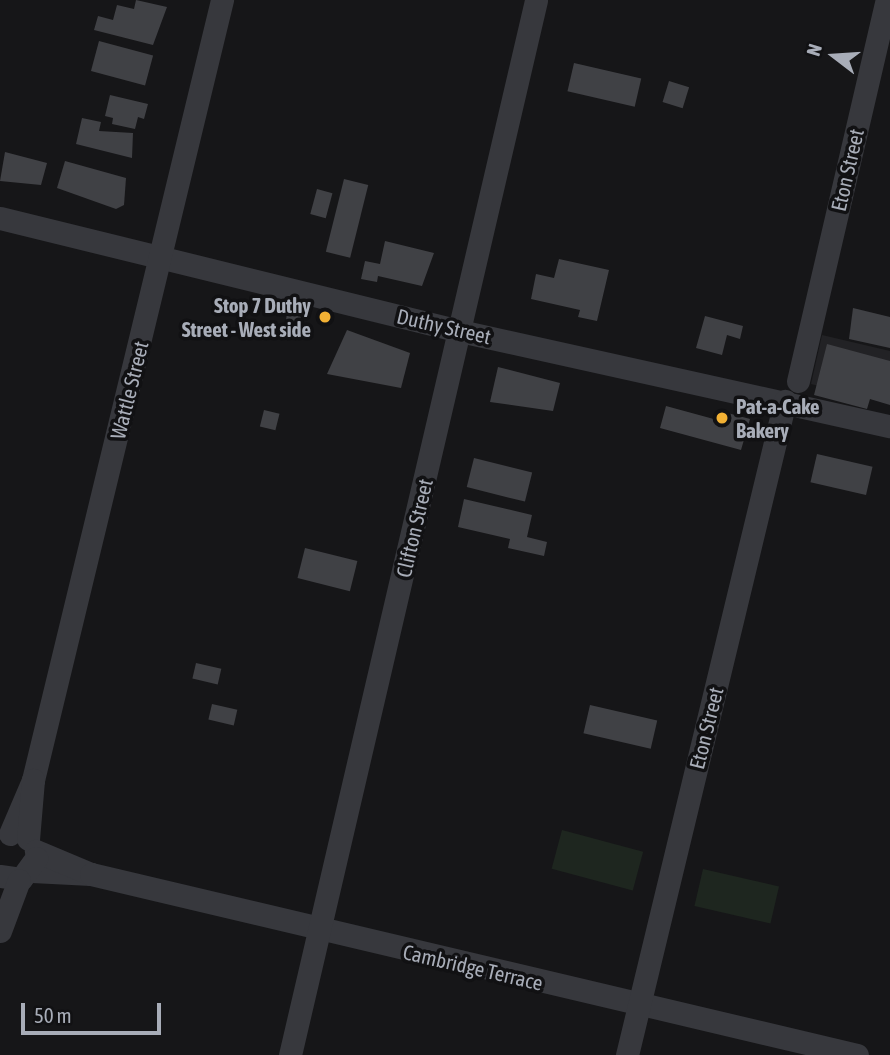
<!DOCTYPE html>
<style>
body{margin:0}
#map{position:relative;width:890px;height:1055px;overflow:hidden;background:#161618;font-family:"Asap Condensed",sans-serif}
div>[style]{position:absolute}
.built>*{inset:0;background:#222225}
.green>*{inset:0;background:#1e261f;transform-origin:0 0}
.building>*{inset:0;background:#404145;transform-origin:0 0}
.minor>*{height:23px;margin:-11.5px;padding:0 11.5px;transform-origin:11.5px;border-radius:11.5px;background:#37383d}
.dots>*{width:19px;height:19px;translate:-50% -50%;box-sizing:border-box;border:4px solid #111113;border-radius:50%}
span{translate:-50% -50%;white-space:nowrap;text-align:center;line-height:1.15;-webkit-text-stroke:7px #111113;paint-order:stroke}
.street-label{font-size:21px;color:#a8adb8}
.poi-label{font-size:21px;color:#a8adb8;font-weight:700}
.right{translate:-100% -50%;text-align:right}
.left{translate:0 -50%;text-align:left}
.north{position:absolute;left:799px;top:21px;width:70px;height:70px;-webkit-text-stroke:5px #111113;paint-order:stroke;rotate:287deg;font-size:19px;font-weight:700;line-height:28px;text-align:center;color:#a8adb8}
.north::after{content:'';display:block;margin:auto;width:24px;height:32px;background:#a8adb8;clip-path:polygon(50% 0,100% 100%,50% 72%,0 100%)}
.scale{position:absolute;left:21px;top:1003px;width:140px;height:32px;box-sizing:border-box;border:4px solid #a8adb8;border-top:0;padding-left:9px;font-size:21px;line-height:24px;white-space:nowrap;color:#a8adb8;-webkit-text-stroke:5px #111113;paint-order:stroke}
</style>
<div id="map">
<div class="built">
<i style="clip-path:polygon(822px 335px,890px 351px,890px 404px,811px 384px)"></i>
</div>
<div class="green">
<i style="left:562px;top:830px;width:84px;height:40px;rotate:15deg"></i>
<i style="left:703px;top:869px;width:78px;height:38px;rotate:13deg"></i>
</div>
<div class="building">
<i style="clip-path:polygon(136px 0,167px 7px,153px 45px,94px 30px,98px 16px,113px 20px,117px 5px,134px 9px)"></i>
<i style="left:99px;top:41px;width:56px;height:31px;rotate:15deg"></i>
<i style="left:574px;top:63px;width:69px;height:29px;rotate:13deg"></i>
<i style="left:669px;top:81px;width:21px;height:22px;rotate:17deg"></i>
<i style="clip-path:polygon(110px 95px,148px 104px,144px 119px,138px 117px,135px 129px,112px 124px,113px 118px,105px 116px)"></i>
<i style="clip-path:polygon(82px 118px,101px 122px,99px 131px,133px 133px,132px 158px,76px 144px)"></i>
<i style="clip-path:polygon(5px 152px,47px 163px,41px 185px,0 181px)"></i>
<i style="clip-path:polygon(65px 161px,126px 178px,124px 205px,116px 209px,57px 188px)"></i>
<i style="left:344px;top:179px;width:25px;height:75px;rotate:14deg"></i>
<i style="left:317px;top:189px;width:16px;height:26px;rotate:15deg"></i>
<i style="clip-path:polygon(385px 241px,434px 253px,422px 286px,378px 276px,377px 282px,361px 279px,365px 261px,380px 264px)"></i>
<i style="clip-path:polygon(559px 259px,609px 270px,597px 321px,578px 317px,580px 310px,531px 299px,536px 274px,554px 278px)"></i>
<i style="clip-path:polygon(853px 308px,890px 317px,890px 348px,849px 339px)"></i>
<i style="left:287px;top:314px;width:17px;height:16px;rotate:10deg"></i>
<i style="clip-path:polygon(705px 316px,743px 326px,740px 339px,727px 335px,722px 355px,696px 348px)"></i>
<i style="clip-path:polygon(347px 330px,410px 353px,401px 388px,327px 374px)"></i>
<i style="clip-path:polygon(827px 344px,890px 361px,890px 405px,870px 399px,867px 409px,814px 395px)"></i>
<i style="clip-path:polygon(498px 367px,560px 383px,553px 411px,490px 402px)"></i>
<i style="clip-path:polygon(666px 406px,721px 421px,724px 412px,750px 419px,741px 450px,660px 428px)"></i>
<i style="left:264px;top:410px;width:16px;height:17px;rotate:14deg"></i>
<i style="left:817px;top:454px;width:57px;height:29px;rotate:13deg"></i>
<i style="left:474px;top:458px;width:60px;height:30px;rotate:14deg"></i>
<i style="clip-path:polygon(464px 499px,532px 515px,527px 537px,547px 542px,544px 556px,508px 548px,510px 539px,458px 527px)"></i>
<i style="left:305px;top:548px;width:54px;height:31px;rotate:14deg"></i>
<i style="left:196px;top:663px;width:26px;height:16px;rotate:13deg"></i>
<i style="left:212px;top:704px;width:26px;height:16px;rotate:13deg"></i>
<i style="left:590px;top:705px;width:69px;height:29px;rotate:13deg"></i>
</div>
<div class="minor">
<i style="left:0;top:218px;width:474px;rotate:13.8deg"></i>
<i style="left:460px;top:331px;width:440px;rotate:12.5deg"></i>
<i style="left:798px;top:381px;width:391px;rotate:-76.9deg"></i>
<i style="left:33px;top:780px;width:803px;rotate:-76.38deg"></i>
<i style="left:10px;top:834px;width:59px;rotate:-66.9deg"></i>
<i style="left:33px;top:780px;width:59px;rotate:94.8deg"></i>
<i style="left:32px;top:871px;width:59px;rotate:2.9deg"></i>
<i style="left:91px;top:874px;width:60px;rotate:-157.3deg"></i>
<i style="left:91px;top:874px;width:787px;rotate:13.29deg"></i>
<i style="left:0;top:876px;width:21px;rotate:8deg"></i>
<i style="left:21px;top:879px;width:26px;rotate:-54deg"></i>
<i style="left:0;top:931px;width:54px;rotate:-69.6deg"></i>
<i style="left:290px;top:1055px;width:1083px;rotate:-76.87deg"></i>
<i style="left:627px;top:1055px;width:673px;rotate:-76.42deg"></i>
</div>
<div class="dots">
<i style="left:325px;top:317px;background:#f2b134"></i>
<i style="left:722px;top:418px;background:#f2b134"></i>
</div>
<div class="street-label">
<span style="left:847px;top:170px;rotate:-77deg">Eton Street</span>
<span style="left:444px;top:326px;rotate:13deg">Duthy Street</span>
<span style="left:129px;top:390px;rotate:-76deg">Wattle Street</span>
<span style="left:414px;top:528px;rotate:-77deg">Clifton Street</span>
<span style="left:706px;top:728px;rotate:-76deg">Eton Street</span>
<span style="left:473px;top:967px;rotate:13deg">Cambridge Terrace</span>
</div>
<div class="poi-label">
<span class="right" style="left:311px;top:317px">Stop 7 Duthy<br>Street - West side</span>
<span class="left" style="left:736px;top:418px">Pat-a-Cake<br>Bakery</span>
</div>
<div class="north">N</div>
<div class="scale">50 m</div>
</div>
